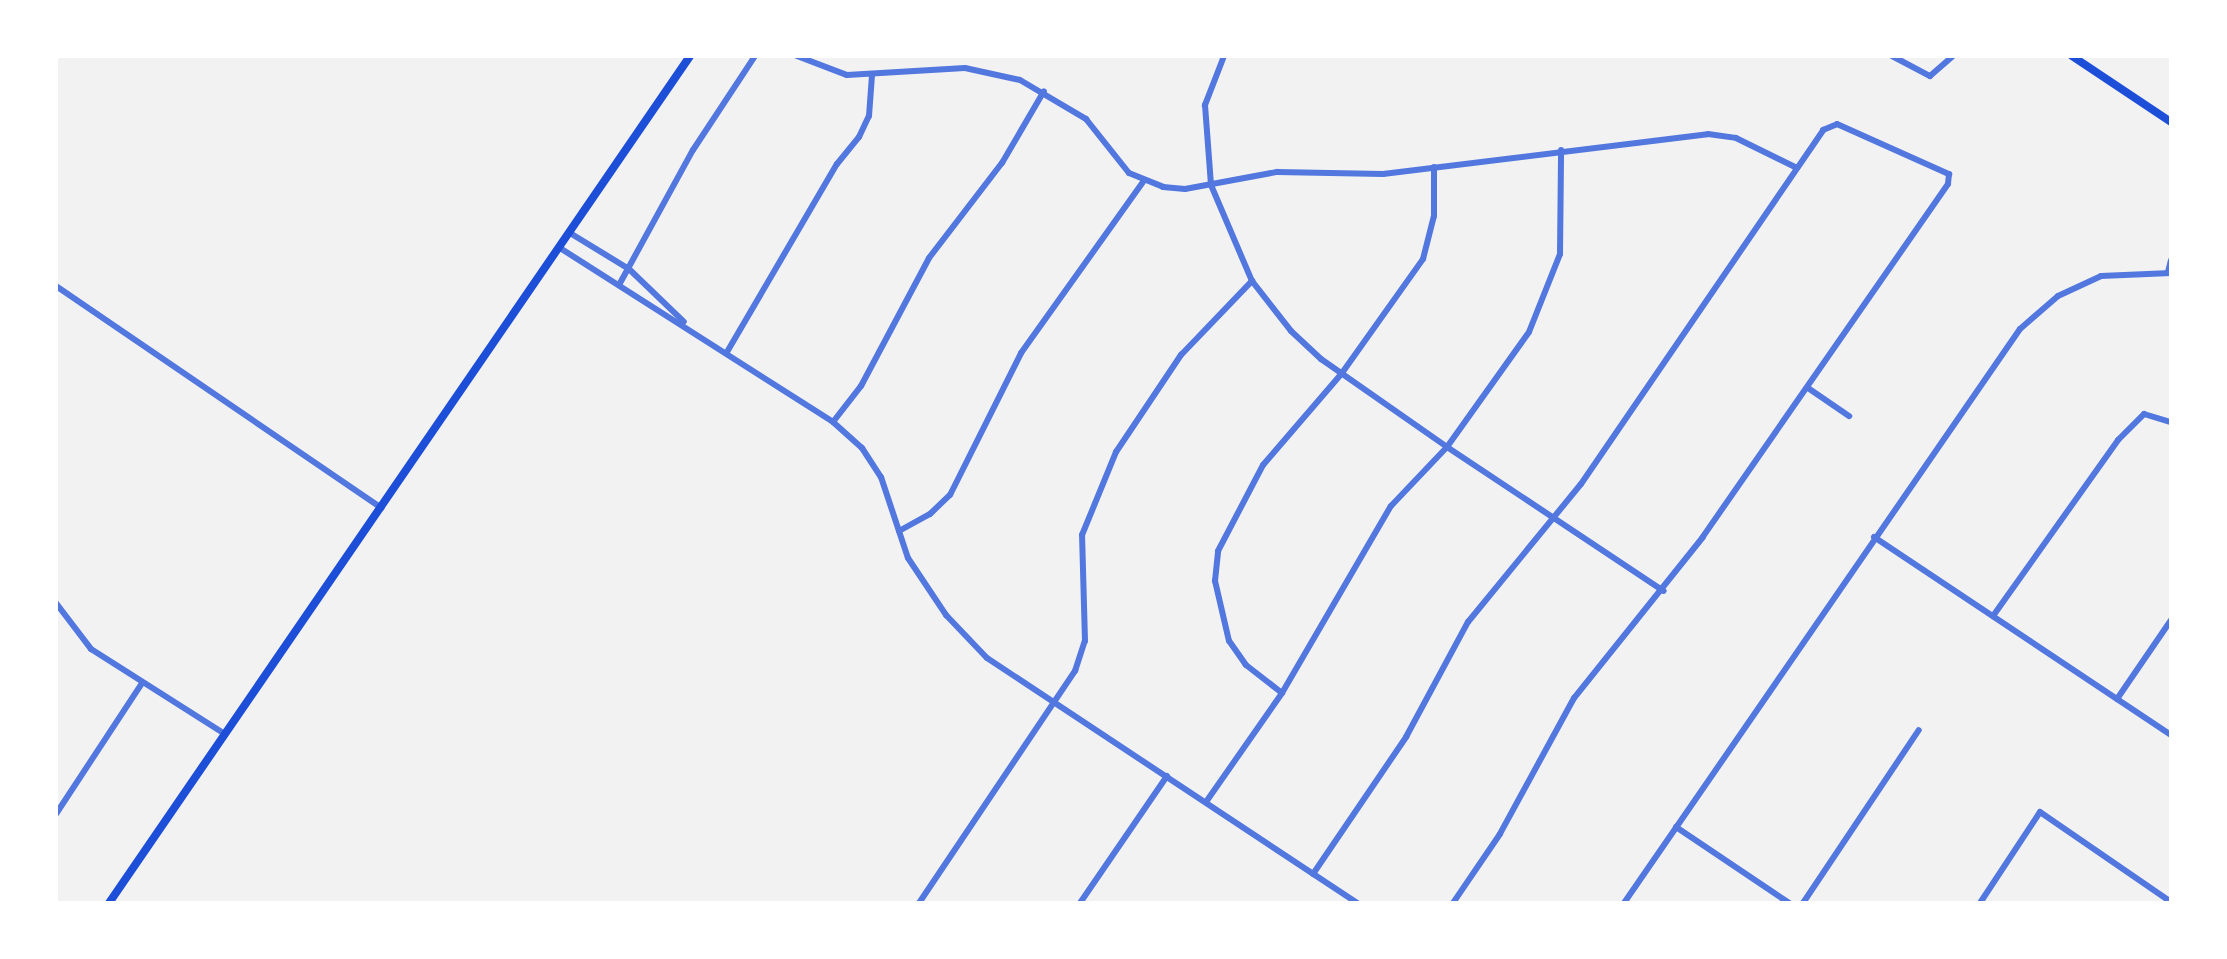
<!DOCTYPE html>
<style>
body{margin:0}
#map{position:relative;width:2227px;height:959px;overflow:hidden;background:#f2f2f2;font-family:"Noto Sans",sans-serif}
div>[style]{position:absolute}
.minor>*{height:6px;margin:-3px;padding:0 3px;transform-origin:3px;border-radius:3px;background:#5277de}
.secondary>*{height:8px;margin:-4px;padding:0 4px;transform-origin:4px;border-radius:4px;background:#1d4ed8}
span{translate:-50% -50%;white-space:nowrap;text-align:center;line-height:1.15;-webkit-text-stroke:6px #fff;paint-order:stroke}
.frame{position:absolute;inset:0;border:58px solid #fff;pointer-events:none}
</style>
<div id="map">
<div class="minor">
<i style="left:797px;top:56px;width:53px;rotate:20.8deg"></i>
<i style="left:847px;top:75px;width:118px;rotate:-3.4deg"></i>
<i style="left:965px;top:68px;width:56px;rotate:12.3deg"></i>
<i style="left:1020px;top:80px;width:77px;rotate:30.6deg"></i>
<i style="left:1086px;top:119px;width:69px;rotate:51.5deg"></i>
<i style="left:1129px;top:173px;width:37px;rotate:22deg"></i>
<i style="left:1163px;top:187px;width:22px;rotate:5deg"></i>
<i style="left:1185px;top:189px;width:94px;rotate:-10.5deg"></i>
<i style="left:1277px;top:172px;width:106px;rotate:1.1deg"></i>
<i style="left:1383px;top:174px;width:327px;rotate:-7deg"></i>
<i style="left:1708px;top:134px;width:28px;rotate:8deg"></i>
<i style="left:1736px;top:138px;width:68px;rotate:26.2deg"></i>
<i style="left:1224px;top:56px;width:53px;rotate:111.2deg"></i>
<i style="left:1205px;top:105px;width:80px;rotate:85.7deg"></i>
<i style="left:1211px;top:185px;width:104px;rotate:66.9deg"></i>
<i style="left:1252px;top:281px;width:63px;rotate:52deg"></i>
<i style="left:1291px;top:331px;width:41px;rotate:43deg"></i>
<i style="left:1321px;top:359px;width:154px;rotate:34.9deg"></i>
<i style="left:1447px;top:447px;width:260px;rotate:33.6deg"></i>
<i style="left:1892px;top:56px;width:43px;rotate:27.8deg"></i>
<i style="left:1930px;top:76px;width:30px;rotate:-41deg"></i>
<i style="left:570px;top:233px;width:69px;rotate:31.4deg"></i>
<i style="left:629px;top:269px;width:76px;rotate:43.9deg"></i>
<i style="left:560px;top:248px;width:324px;rotate:32.5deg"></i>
<i style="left:833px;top:422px;width:39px;rotate:42deg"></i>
<i style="left:862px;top:448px;width:35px;rotate:57deg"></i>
<i style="left:881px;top:477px;width:85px;rotate:71.6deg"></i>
<i style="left:908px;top:558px;width:69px;rotate:56.3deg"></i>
<i style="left:946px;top:615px;width:59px;rotate:46.4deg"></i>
<i style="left:987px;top:658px;width:444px;rotate:33.5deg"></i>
<i style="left:2168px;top:272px;width:12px;rotate:-76deg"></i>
<i style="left:619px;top:285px;width:154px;rotate:-61.3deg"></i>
<i style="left:693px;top:150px;width:113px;rotate:-56.6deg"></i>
<i style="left:56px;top:286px;width:394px;rotate:34.3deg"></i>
<i style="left:727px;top:352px;width:218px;rotate:-59.7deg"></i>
<i style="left:837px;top:164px;width:35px;rotate:-51deg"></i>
<i style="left:859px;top:137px;width:23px;rotate:-65deg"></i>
<i style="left:869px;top:116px;width:41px;rotate:-85.8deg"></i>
<i style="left:1808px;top:388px;width:50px;rotate:34.3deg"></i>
<i style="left:833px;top:422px;width:46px;rotate:-52.1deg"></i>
<i style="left:861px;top:386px;width:145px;rotate:-62deg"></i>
<i style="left:929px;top:258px;width:120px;rotate:-52.5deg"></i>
<i style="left:1002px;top:163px;width:83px;rotate:-59.7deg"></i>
<i style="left:899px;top:531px;width:35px;rotate:-29deg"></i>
<i style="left:930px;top:514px;width:28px;rotate:-44deg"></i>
<i style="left:950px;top:495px;width:159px;rotate:-63.4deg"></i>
<i style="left:1021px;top:353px;width:210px;rotate:-54.5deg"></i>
<i style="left:1874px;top:537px;width:357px;rotate:33.7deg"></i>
<i style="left:56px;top:603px;width:58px;rotate:52.7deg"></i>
<i style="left:91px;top:649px;width:159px;rotate:32.4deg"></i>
<i style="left:1993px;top:616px;width:216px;rotate:-54.6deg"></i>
<i style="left:2118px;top:440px;width:37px;rotate:-45deg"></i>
<i style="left:2144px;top:414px;width:28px;rotate:17deg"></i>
<i style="left:1282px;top:693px;width:46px;rotate:-142.1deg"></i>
<i style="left:1246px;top:665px;width:29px;rotate:-125deg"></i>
<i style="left:1229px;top:641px;width:62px;rotate:-103.1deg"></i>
<i style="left:1215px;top:581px;width:30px;rotate:-84deg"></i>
<i style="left:1218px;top:551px;width:97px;rotate:-62.4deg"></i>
<i style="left:1263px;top:465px;width:121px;rotate:-49.3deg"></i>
<i style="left:1342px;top:373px;width:140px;rotate:-54.6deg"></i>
<i style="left:1423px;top:259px;width:44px;rotate:-75.7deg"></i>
<i style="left:1434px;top:216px;width:49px;rotate:-90deg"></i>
<i style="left:2117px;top:699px;width:96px;rotate:-55.6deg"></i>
<i style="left:1206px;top:802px;width:133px;rotate:-55.1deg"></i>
<i style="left:1282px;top:693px;width:216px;rotate:-59.8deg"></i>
<i style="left:1391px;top:506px;width:81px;rotate:-46.5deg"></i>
<i style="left:1447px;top:447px;width:141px;rotate:-54.5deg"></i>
<i style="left:1529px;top:332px;width:84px;rotate:-68.3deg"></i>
<i style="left:1560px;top:254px;width:104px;rotate:-89.4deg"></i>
<i style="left:56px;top:814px;width:157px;rotate:-56.7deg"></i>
<i style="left:1676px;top:827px;width:136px;rotate:33.9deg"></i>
<i style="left:1313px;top:874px;width:166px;rotate:-55.8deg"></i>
<i style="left:1406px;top:737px;width:131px;rotate:-61.7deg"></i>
<i style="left:1468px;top:622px;width:178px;rotate:-50.7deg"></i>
<i style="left:1581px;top:484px;width:429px;rotate:-55.6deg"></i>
<i style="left:1823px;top:130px;width:15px;rotate:-23deg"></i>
<i style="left:1837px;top:124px;width:123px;rotate:24.1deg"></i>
<i style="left:1949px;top:174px;width:10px;rotate:96deg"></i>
<i style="left:1948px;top:184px;width:430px;rotate:124.8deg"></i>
<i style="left:1703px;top:537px;width:206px;rotate:128.7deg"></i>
<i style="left:1574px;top:698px;width:155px;rotate:118.6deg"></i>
<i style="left:1500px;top:834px;width:83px;rotate:124.3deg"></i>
<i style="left:919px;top:903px;width:280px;rotate:-56.1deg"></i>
<i style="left:1075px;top:671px;width:32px;rotate:-72deg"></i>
<i style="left:1085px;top:641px;width:106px;rotate:-91.6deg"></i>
<i style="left:1082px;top:535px;width:90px;rotate:-67.7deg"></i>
<i style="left:1116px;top:452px;width:117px;rotate:-56.2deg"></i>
<i style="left:1181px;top:355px;width:103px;rotate:-46.2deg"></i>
<i style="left:1080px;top:903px;width:154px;rotate:-55.6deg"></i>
<i style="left:1624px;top:903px;width:697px;rotate:-55.4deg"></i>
<i style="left:2020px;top:329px;width:50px;rotate:-41deg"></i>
<i style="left:2058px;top:296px;width:47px;rotate:-24.9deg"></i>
<i style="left:2101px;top:276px;width:70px;rotate:-2.5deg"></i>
<i style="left:1803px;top:903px;width:208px;rotate:-56.2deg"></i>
<i style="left:1980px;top:903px;width:109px;rotate:-56.6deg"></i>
<i style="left:2040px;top:812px;width:159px;rotate:34.5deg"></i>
</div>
<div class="secondary">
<i style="left:2072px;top:56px;width:119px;rotate:33.7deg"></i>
<i style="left:109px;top:903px;width:1027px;rotate:-55.55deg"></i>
</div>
<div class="frame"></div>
</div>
